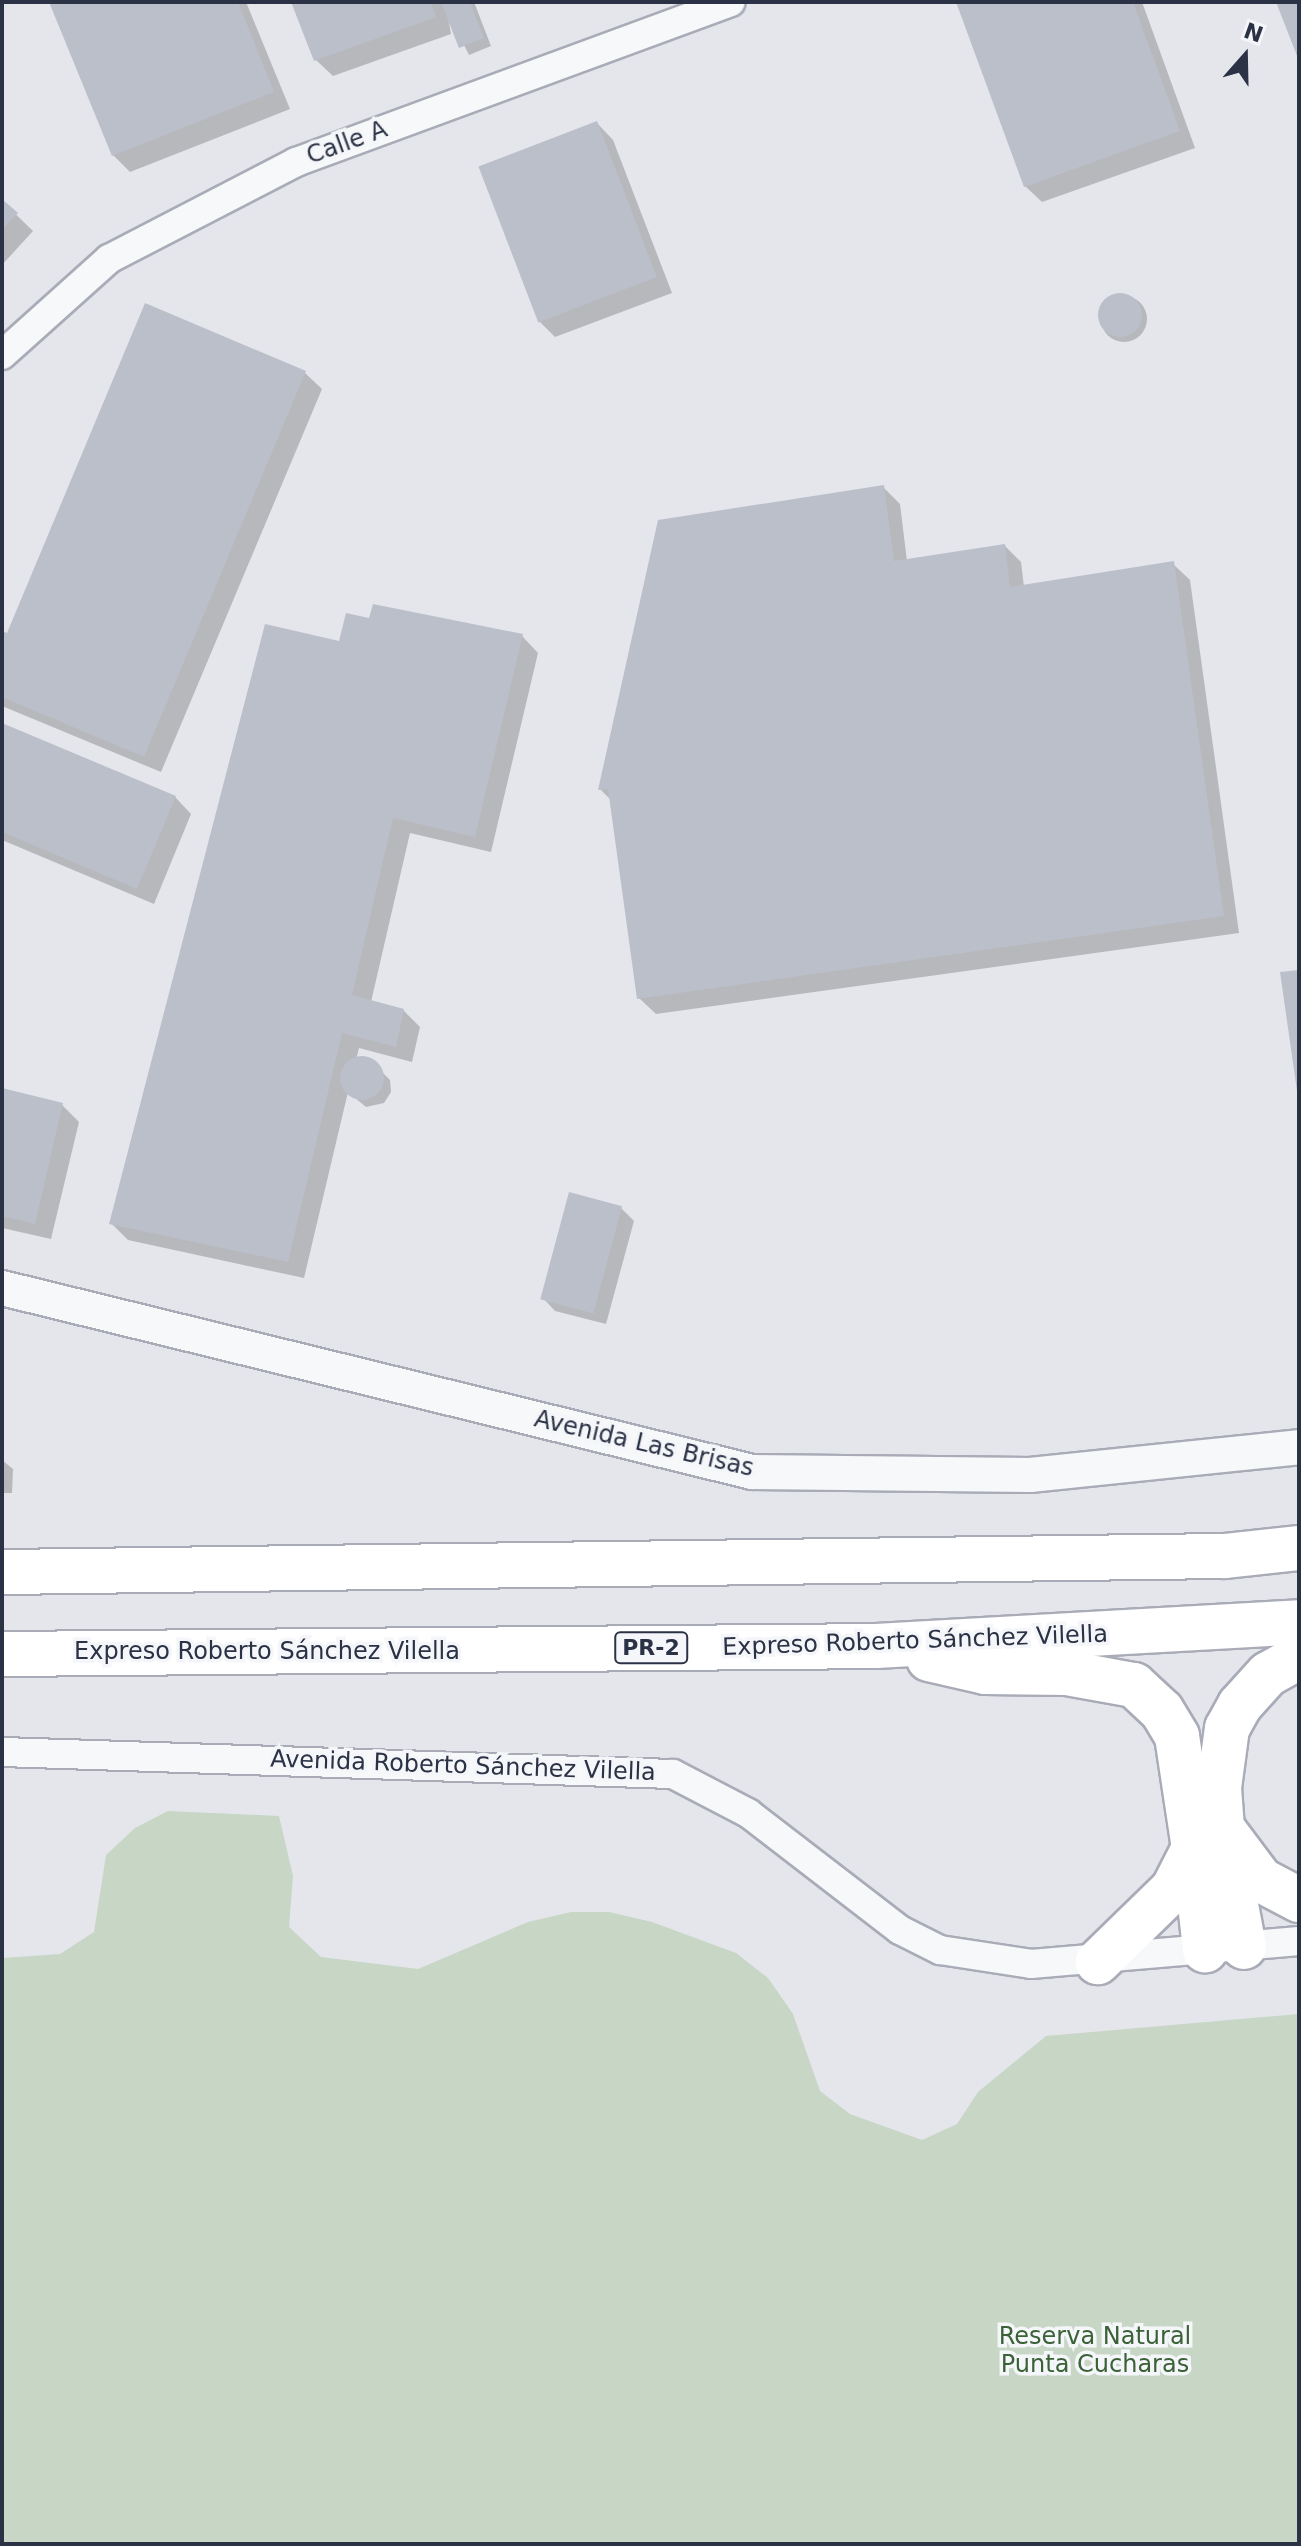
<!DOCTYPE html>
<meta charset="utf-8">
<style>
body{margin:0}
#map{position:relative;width:1301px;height:2546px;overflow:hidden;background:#e4e6ec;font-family:"DejaVu Sans",sans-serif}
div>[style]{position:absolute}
.green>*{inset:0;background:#c7d6c5}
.shadow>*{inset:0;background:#0003}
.round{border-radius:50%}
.building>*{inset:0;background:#bbbfca;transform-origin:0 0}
.roads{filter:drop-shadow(2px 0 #a9acb7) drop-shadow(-2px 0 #a9acb7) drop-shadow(0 2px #a9acb7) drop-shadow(0 -2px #a9acb7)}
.minor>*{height:28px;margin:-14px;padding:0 14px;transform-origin:14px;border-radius:14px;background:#f7f8fa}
.tertiary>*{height:34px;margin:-17px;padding:0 17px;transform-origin:17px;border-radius:17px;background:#f7f8fa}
.trunk>*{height:44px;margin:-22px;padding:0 22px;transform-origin:22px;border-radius:22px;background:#fff}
span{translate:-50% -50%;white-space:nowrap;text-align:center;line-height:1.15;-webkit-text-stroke:7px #f4f6f9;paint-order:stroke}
.shield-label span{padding:2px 6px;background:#f4f6f9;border:2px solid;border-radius:6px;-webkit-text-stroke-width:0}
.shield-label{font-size:22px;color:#2b3245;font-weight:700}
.street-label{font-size:24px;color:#2b3245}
.park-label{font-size:24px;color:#3b6137}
.frame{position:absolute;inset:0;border:4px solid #2b3245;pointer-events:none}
.north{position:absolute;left:1205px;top:16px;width:80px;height:80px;-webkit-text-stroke:6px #f4f6f9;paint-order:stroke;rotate:20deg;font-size:22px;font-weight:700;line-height:32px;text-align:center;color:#2b3245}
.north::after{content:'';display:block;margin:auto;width:28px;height:36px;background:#2b3245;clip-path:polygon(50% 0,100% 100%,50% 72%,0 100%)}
</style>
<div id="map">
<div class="green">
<i style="clip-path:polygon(168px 1811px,279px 1816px,293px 1876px,289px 1927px,321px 1957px,418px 1969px,528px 1922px,571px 1912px,609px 1912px,652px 1922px,736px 1953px,768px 1978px,793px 2014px,820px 2091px,850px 2114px,922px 2140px,957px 2124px,978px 2092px,1046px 2036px,1299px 2014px,1299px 2544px,2px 2544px,2px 1958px,60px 1954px,94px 1932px,106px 1855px,135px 1828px)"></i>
</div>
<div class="shadow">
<i style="clip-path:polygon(51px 2px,246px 2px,290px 109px,130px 172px,113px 155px)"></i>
<i style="clip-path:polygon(293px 2px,474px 2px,491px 46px,469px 55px,447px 11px,451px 34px,333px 76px,316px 60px)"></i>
<i style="clip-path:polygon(959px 2px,1142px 2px,1195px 148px,1042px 202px,1025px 186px)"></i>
<i style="clip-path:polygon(597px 123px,613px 140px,672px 293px,555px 337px,538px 320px)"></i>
<i style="clip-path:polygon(2px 201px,33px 231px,2px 265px)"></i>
<i class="round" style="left:1101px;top:296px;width:46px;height:46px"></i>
<i style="clip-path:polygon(305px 373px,322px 389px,161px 772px,2px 706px,2px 633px,8px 636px)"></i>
<i style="clip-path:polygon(883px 487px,900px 504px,907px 561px,1005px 546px,1021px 562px,1024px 587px,1173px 564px,1190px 580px,1239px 933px,656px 1014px,639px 998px,612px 801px,600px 789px)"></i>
<i style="clip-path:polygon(370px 620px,522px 636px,538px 653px,491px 852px,410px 833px,371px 1002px,403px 1010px,420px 1027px,412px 1062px,359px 1048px,356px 1060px,365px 1059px,381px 1071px,390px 1080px,391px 1092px,384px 1103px,366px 1107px,348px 1092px,304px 1278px,128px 1240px,111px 1223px,340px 644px)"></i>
<i style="clip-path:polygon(2px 725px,175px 797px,191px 814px,154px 904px,2px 840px)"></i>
<i style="clip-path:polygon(2px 1091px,62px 1105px,79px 1122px,51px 1239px,2px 1228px)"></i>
<i style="clip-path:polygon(621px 1208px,634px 1221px,606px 1324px,555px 1311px,543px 1298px)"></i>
<i style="clip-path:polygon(2px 1460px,13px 1469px,12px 1493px,2px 1493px)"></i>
</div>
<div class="building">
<i style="clip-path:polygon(49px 2px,238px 2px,274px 92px,112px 156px)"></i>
<i style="clip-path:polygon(291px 2px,431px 2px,436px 17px,314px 61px)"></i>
<i style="clip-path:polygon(441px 2px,470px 2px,484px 38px,459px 48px)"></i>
<i style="clip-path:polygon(956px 2px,1133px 2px,1180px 131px,1024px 187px)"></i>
<i style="clip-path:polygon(1276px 2px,1299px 2px,1299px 61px)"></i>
<i style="left:597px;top:121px;width:167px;height:127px;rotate:69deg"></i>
<i style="clip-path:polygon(2px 199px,18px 213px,2px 230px)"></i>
<i class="round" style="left:1098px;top:293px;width:44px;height:44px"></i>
<i style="clip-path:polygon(145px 303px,306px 371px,144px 757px,2px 697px,2px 631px,7px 633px)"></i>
<i style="clip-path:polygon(884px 485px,894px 561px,1005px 544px,1010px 587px,1174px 561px,1224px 916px,637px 999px,608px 789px,598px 790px,658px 520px)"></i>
<i style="clip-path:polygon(373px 604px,523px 634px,475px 837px,393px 818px,352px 995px,404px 1009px,396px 1047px,342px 1033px,288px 1262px,109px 1224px,265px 624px,339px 641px,346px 613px,369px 618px)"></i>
<i style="clip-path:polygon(2px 723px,176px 796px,137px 889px,2px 832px)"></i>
<i style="clip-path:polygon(1299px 970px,1299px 1091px,1297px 1091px,1280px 972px)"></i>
<i class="round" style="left:340px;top:1056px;width:44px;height:44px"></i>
<i style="clip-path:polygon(2px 1088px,63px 1103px,35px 1224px,2px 1216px)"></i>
<i style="left:569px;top:1192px;width:55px;height:111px;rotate:15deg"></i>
</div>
<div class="roads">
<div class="minor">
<i style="left:2px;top:355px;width:144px;rotate:-41.9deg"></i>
<i style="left:109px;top:259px;width:211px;rotate:-27.4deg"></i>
<i style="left:296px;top:162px;width:463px;rotate:-20.2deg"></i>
<i style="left:2px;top:1752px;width:671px;rotate:1.88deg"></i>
<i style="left:673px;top:1774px;width:85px;rotate:27.5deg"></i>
<i style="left:748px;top:1813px;width:192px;rotate:37.6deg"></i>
<i style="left:900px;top:1930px;width:45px;rotate:26.6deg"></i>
<i style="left:940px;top:1950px;width:92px;rotate:8.7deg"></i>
<i style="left:1031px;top:1964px;width:269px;rotate:-4.9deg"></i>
</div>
<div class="tertiary">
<i style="left:2px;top:1288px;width:772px;rotate:13.78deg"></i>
<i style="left:752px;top:1472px;width:278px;rotate:0.6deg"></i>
<i style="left:1030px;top:1475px;width:270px;rotate:-5.9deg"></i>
</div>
<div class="trunk">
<i style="left:2px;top:1572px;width:1223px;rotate:-0.75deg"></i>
<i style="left:1225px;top:1556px;width:74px;rotate:-6.2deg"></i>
<i style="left:2px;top:1654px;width:874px;rotate:-0.52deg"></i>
<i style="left:876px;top:1646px;width:424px;rotate:-3.2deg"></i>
<i style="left:1299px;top:1657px;width:35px;rotate:151deg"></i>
<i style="left:1268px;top:1674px;width:42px;rotate:132.1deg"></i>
<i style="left:1240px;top:1705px;width:26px;rotate:119deg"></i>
<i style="left:1227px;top:1728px;width:61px;rotate:97.6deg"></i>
<i style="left:1219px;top:1788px;width:40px;rotate:85.7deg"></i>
<i style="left:1222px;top:1828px;width:65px;rotate:53.1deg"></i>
<i style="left:1261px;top:1880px;width:43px;rotate:27.8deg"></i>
<i style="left:929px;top:1659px;width:57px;rotate:13.1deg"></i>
<i style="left:985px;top:1672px;width:82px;rotate:0.7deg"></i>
<i style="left:1067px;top:1673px;width:68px;rotate:10.2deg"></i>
<i style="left:1134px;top:1685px;width:38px;rotate:43deg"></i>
<i style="left:1162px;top:1711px;width:29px;rotate:59deg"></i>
<i style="left:1177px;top:1736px;width:113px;rotate:81.4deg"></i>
<i style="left:1194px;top:1848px;width:46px;rotate:117.1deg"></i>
<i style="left:1173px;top:1889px;width:105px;rotate:135.8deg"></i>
<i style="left:1222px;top:1831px;width:118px;rotate:79.3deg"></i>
<i style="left:1194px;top:1848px;width:103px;rotate:83.8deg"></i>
</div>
</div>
<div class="shield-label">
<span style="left:651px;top:1648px">PR-2</span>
</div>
<div class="street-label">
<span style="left:347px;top:143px;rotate:-20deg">Calle A</span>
<span style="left:644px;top:1444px;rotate:13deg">Avenida Las Brisas</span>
<span style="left:915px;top:1641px;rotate:-2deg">Expreso Roberto Sánchez Vilella</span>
<span style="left:267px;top:1652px">Expreso Roberto Sánchez Vilella</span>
<span style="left:463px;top:1766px;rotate:2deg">Avenida Roberto Sánchez Vilella</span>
</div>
<div class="park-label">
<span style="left:1095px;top:2351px">Reserva Natural<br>Punta Cucharas</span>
</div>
<div class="frame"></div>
<div class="north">N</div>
</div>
